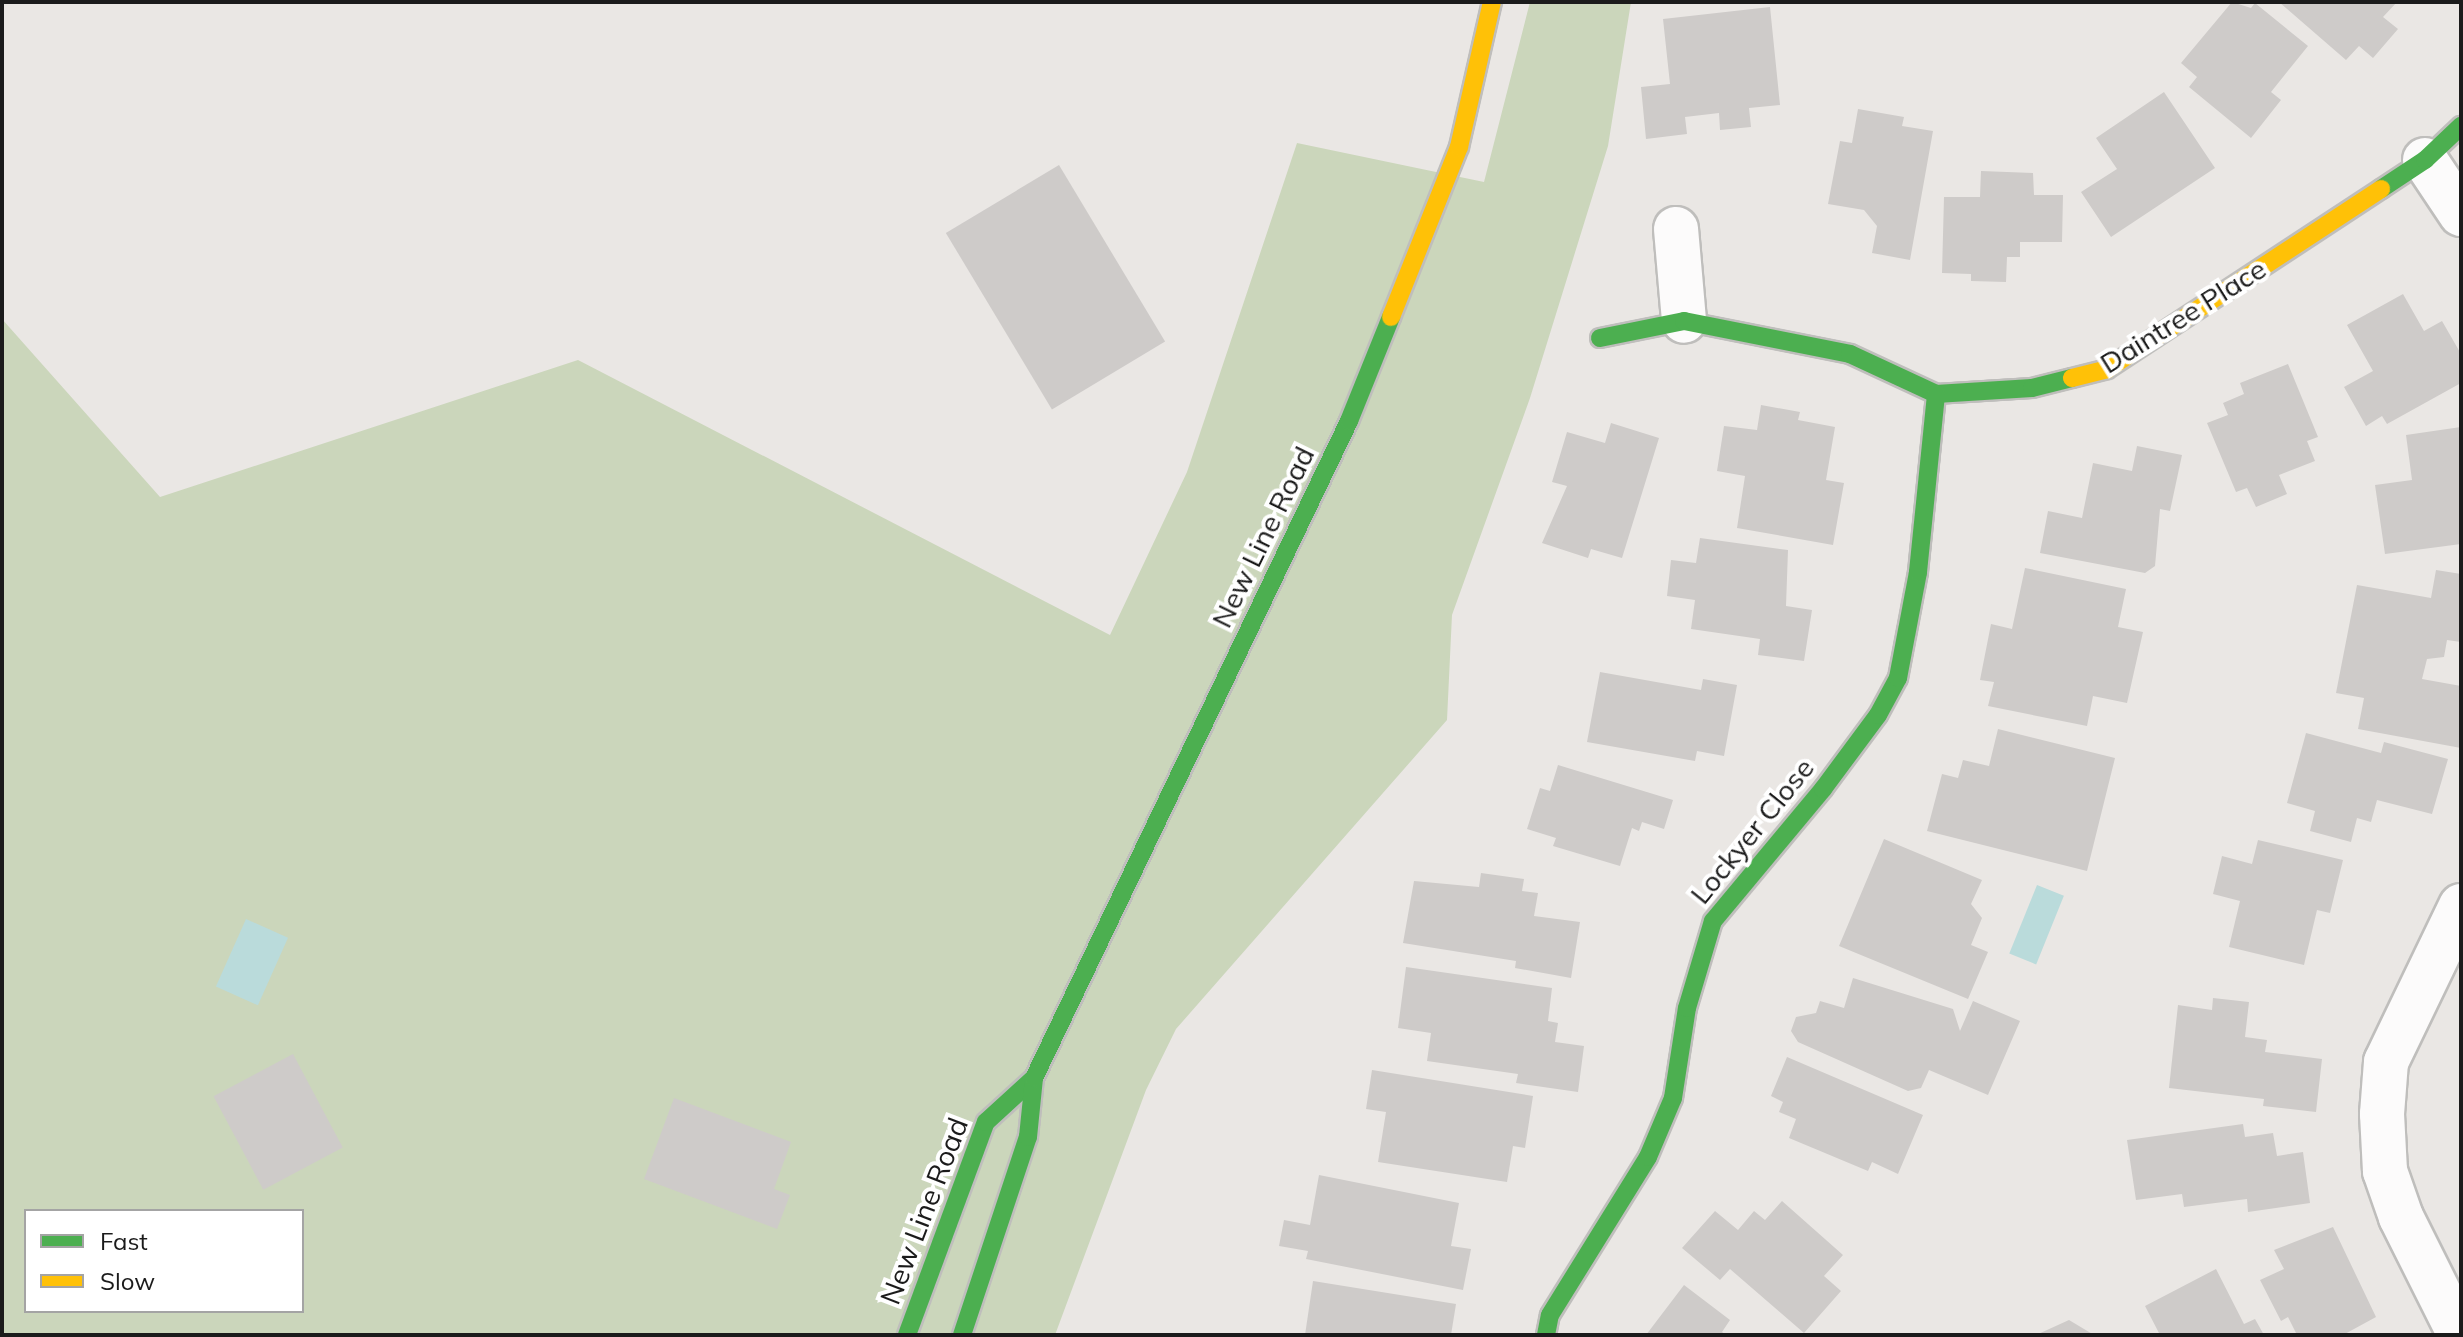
<!DOCTYPE html>
<style>
body{margin:0}
#map{position:relative;width:2463px;height:1337px;overflow:hidden;background:#eae7e4;font-family:Mulish,sans-serif}
div>[style]{position:absolute}
.forest>*{inset:0;background:#cbd6bb}
.water>*{inset:0;background:#badbdb;transform-origin:0 0}
.building>*{inset:0;background:#cecbc9;transform-origin:0 0}
.roads{filter:drop-shadow(2px 0 #bfbebc) drop-shadow(-2px 0 #bfbebc) drop-shadow(0 2px #bfbebc) drop-shadow(0 -2px #bfbebc)}
.street>*{height:44px;margin:-22px;padding:0 22px;transform-origin:22px;border-radius:22px;background:#fcfbfb}
.fast>*{height:18px;margin:-9px;padding:0 9px;transform-origin:9px;border-radius:9px;background:#4caf50}
.slow>*{height:18px;margin:-9px;padding:0 9px;transform-origin:9px;border-radius:9px;background:#ffc107}
span{translate:-50% -50%;white-space:nowrap;text-align:center;line-height:1.15;-webkit-text-stroke:8px #fff;paint-order:stroke}
.street-label{font-size:28px;color:#1b1b1b}
.frame{position:absolute;inset:0;border:4px solid #1b1b1b;pointer-events:none}
.legend{position:absolute;left:24px;top:1209px;width:280px;height:104px;box-sizing:border-box;background:#fff;border:2px solid #a4a4a4;margin:0;padding:10px 14px;list-style:none;font-size:24px;color:#1b1b1b}
.legend li{display:flex;align-items:center;gap:16px;height:40px}
.legend b{width:40px;border:2px solid #a4a4a4}
</style>
<div id="map">
<div class="forest">
<i style="clip-path:polygon(evenodd,1530px 2px,1631px 2px,1608px 146px,1530px 398px,1452px 615px,1447px 720px,1176px 1029px,1146px 1090px,1055px 1335px,2px 1335px,2px 319px,160px 497px,578px 360px,1110px 635px,1187px 472px,1297px 143px,1484px 182px,1530px 2px,26px 1211px,302px 1211px,302px 1311px,26px 1311px,26px 1211px)"></i>
</div>
<div class="water">
<i style="left:2037px;top:885px;width:29px;height:74px;rotate:22deg"></i>
<i style="left:246px;top:919px;width:46px;height:74px;rotate:24deg"></i>
</div>
<div class="building">
<i style="clip-path:polygon(2232px 2px,2251px 8px,2255px 3px,2308px 46px,2271px 92px,2281px 100px,2251px 138px,2189px 87px,2197px 77px,2181px 63px)"></i>
<i style="clip-path:polygon(2279px 2px,2397px 2px,2383px 17px,2398px 29px,2373px 58px,2359px 46px,2346px 60px)"></i>
<i style="clip-path:polygon(1770px 7px,1780px 105px,1749px 108px,1751px 127px,1720px 130px,1719px 113px,1685px 117px,1687px 134px,1646px 139px,1641px 87px,1670px 84px,1663px 19px)"></i>
<i style="clip-path:polygon(2164px 92px,2215px 168px,2111px 237px,2081px 192px,2117px 169px,2096px 138px)"></i>
<i style="clip-path:polygon(1858px 109px,1904px 117px,1902px 126px,1933px 131px,1910px 260px,1872px 253px,1877px 226px,1864px 210px,1828px 204px,1840px 141px,1852px 143px)"></i>
<i style="left:1059px;top:165px;width:206px;height:132px;rotate:59deg"></i>
<i style="clip-path:polygon(1981px 171px,2033px 173px,2034px 195px,2063px 195px,2062px 242px,2020px 242px,2020px 257px,2007px 257px,2006px 282px,1971px 281px,1971px 274px,1942px 273px,1944px 197px,1980px 197px)"></i>
<i style="clip-path:polygon(2403px 294px,2424px 331px,2442px 321px,2461px 354px,2461px 383px,2387px 424px,2382px 416px,2366px 426px,2344px 387px,2373px 371px,2347px 325px)"></i>
<i style="clip-path:polygon(2288px 364px,2318px 437px,2307px 441px,2315px 461px,2279px 475px,2287px 494px,2256px 507px,2247px 488px,2236px 492px,2207px 423px,2228px 415px,2223px 403px,2244px 394px,2240px 383px)"></i>
<i style="clip-path:polygon(1761px 405px,1800px 412px,1798px 420px,1835px 427px,1826px 480px,1844px 483px,1833px 545px,1737px 528px,1745px 476px,1717px 471px,1724px 426px,1757px 430px)"></i>
<i style="clip-path:polygon(1611px 423px,1659px 438px,1622px 558px,1591px 549px,1588px 558px,1542px 543px,1567px 486px,1552px 482px,1567px 432px,1605px 443px)"></i>
<i style="clip-path:polygon(2461px 427px,2461px 544px,2385px 554px,2375px 485px,2412px 480px,2406px 435px)"></i>
<i style="clip-path:polygon(2137px 446px,2182px 455px,2170px 511px,2160px 509px,2155px 566px,2145px 573px,2040px 553px,2048px 511px,2082px 518px,2093px 463px,2132px 471px)"></i>
<i style="clip-path:polygon(1700px 538px,1788px 550px,1786px 606px,1812px 610px,1804px 661px,1758px 655px,1760px 639px,1691px 629px,1695px 600px,1667px 596px,1671px 560px,1696px 563px)"></i>
<i style="clip-path:polygon(2025px 568px,2126px 589px,2118px 627px,2143px 632px,2127px 703px,2093px 696px,2087px 726px,1988px 706px,1994px 682px,1980px 680px,1991px 624px,2012px 629px)"></i>
<i style="clip-path:polygon(2436px 570px,2461px 574px,2461px 642px,2447px 640px,2444px 657px,2427px 659px,2422px 679px,2461px 686px,2461px 748px,2358px 729px,2364px 698px,2336px 693px,2357px 585px,2431px 598px)"></i>
<i style="clip-path:polygon(1600px 672px,1701px 690px,1703px 679px,1737px 685px,1724px 756px,1697px 751px,1695px 761px,1587px 742px)"></i>
<i style="clip-path:polygon(1998px 729px,2115px 758px,2087px 871px,1927px 831px,1942px 774px,1958px 778px,1963px 760px,1989px 766px)"></i>
<i style="clip-path:polygon(2306px 733px,2381px 753px,2384px 742px,2448px 759px,2432px 814px,2377px 800px,2371px 822px,2357px 818px,2351px 842px,2310px 831px,2315px 811px,2287px 803px)"></i>
<i style="clip-path:polygon(1558px 765px,1673px 800px,1664px 829px,1642px 822px,1639px 831px,1632px 828px,1620px 866px,1553px 846px,1556px 838px,1527px 829px,1540px 788px,1550px 791px)"></i>
<i style="clip-path:polygon(1884px 839px,1982px 880px,1971px 904px,1982px 918px,1971px 945px,1988px 952px,1968px 999px,1839px 946px)"></i>
<i style="clip-path:polygon(2258px 840px,2343px 860px,2330px 913px,2317px 910px,2304px 965px,2229px 947px,2240px 901px,2213px 894px,2222px 856px,2252px 864px)"></i>
<i style="clip-path:polygon(1481px 873px,1524px 879px,1522px 891px,1538px 893px,1534px 916px,1580px 922px,1571px 978px,1515px 968px,1516px 961px,1403px 943px,1414px 881px,1479px 887px)"></i>
<i style="clip-path:polygon(1406px 967px,1552px 988px,1548px 1021px,1558px 1023px,1555px 1042px,1584px 1046px,1578px 1092px,1516px 1083px,1518px 1074px,1427px 1061px,1431px 1033px,1398px 1028px)"></i>
<i style="clip-path:polygon(1853px 978px,1953px 1009px,1960px 1031px,1973px 1001px,2020px 1021px,1988px 1095px,1929px 1070px,1921px 1088px,1908px 1091px,1798px 1042px,1791px 1031px,1796px 1017px,1816px 1013px,1820px 1001px,1844px 1008px)"></i>
<i style="clip-path:polygon(2213px 998px,2249px 1002px,2245px 1037px,2267px 1040px,2265px 1052px,2322px 1059px,2316px 1112px,2263px 1106px,2264px 1099px,2169px 1088px,2178px 1005px,2212px 1010px)"></i>
<i style="left:293px;top:1054px;width:106px;height:90px;rotate:62deg"></i>
<i style="clip-path:polygon(1787px 1057px,1923px 1115px,1898px 1174px,1872px 1162px,1868px 1171px,1789px 1138px,1796px 1119px,1779px 1112px,1783px 1102px,1771px 1096px)"></i>
<i style="clip-path:polygon(1372px 1070px,1533px 1096px,1525px 1148px,1513px 1146px,1507px 1182px,1378px 1162px,1386px 1112px,1366px 1109px)"></i>
<i style="clip-path:polygon(674px 1098px,791px 1142px,774px 1189px,790px 1195px,777px 1229px,644px 1179px)"></i>
<i style="clip-path:polygon(2243px 1124px,2245px 1137px,2273px 1133px,2277px 1156px,2303px 1152px,2310px 1203px,2248px 1212px,2247px 1199px,2184px 1207px,2182px 1194px,2136px 1200px,2127px 1140px)"></i>
<i style="clip-path:polygon(1319px 1175px,1459px 1203px,1451px 1246px,1471px 1249px,1463px 1290px,1306px 1259px,1308px 1251px,1279px 1246px,1284px 1220px,1310px 1225px)"></i>
<i style="clip-path:polygon(1782px 1201px,1843px 1255px,1824px 1276px,1841px 1291px,1804px 1333px,1730px 1269px,1720px 1280px,1682px 1248px,1715px 1211px,1738px 1230px,1754px 1211px,1765px 1220px)"></i>
<i style="clip-path:polygon(2333px 1227px,2376px 1317px,2343px 1335px,2297px 1335px,2288px 1317px,2281px 1321px,2260px 1280px,2284px 1269px,2274px 1250px)"></i>
<i style="clip-path:polygon(2216px 1269px,2244px 1324px,2255px 1319px,2264px 1335px,2160px 1335px,2145px 1306px)"></i>
<i style="clip-path:polygon(1313px 1281px,1456px 1304px,1451px 1335px,1305px 1335px)"></i>
<i style="clip-path:polygon(1684px 1285px,1730px 1320px,1722px 1332px,1726px 1335px,1646px 1335px)"></i>
<i style="clip-path:polygon(2069px 1320px,2094px 1335px,2036px 1335px)"></i>
</div>
<div class="roads">
<div class="street">
<i style="left:2425px;top:160px;width:65px;rotate:56.3deg"></i>
<i style="left:1676px;top:229px;width:92px;rotate:85deg"></i>
<i style="left:2460px;top:1335px;width:132px;rotate:-116.6deg"></i>
<i style="left:2401px;top:1217px;width:49px;rotate:-109.2deg"></i>
<i style="left:2385px;top:1171px;width:57px;rotate:-93deg"></i>
<i style="left:2382px;top:1114px;width:52px;rotate:-85.6deg"></i>
<i style="left:2386px;top:1062px;width:173px;rotate:-64.3deg"></i>
</div>
<div class="fast">
<i style="left:2381px;top:189px;width:53px;rotate:-33.4deg"></i>
<i style="left:2425px;top:160px;width:50px;rotate:-43.4deg"></i>
<i style="left:1600px;top:338px;width:86px;rotate:-11.4deg"></i>
<i style="left:1684px;top:321px;width:169px;rotate:11.2deg"></i>
<i style="left:1850px;top:354px;width:95px;rotate:24.9deg"></i>
<i style="left:1936px;top:394px;width:96px;rotate:-3.6deg"></i>
<i style="left:2032px;top:388px;width:41px;rotate:-14deg"></i>
<i style="left:907px;top:1335px;width:227px;rotate:-69.7deg"></i>
<i style="left:986px;top:1122px;width:65px;rotate:-42.5deg"></i>
<i style="left:962px;top:1335px;width:209px;rotate:-71.6deg"></i>
<i style="left:1028px;top:1137px;width:59px;rotate:-84.2deg"></i>
<i style="left:1034px;top:1078px;width:729px;rotate:-64.38deg"></i>
<i style="left:1349px;top:421px;width:112px;rotate:-68deg"></i>
<i style="left:1546px;top:1335px;width:20px;rotate:-79deg"></i>
<i style="left:1550px;top:1315px;width:186px;rotate:-58.2deg"></i>
<i style="left:1648px;top:1157px;width:64px;rotate:-67deg"></i>
<i style="left:1673px;top:1098px;width:91px;rotate:-81.2deg"></i>
<i style="left:1687px;top:1008px;width:91px;rotate:-73.4deg"></i>
<i style="left:1713px;top:921px;width:172px;rotate:-50.2deg"></i>
<i style="left:1823px;top:789px;width:92px;rotate:-53.4deg"></i>
<i style="left:1878px;top:715px;width:42px;rotate:-61.6deg"></i>
<i style="left:1898px;top:678px;width:108px;rotate:-79.3deg"></i>
<i style="left:1918px;top:572px;width:179px;rotate:-84.2deg"></i>
</div>
<div class="slow">
<i style="left:1391px;top:317px;width:183px;rotate:-68.2deg"></i>
<i style="left:1459px;top:147px;width:149px;rotate:-77.2deg"></i>
<i style="left:2072px;top:378px;width:36px;rotate:-14deg"></i>
<i style="left:2107px;top:369px;width:328px;rotate:-33.3deg"></i>
</div>
</div>
<div class="street-label">
<span style="left:2183px;top:316px;rotate:-32deg">Daintree Place</span>
<span style="left:1263px;top:537px;rotate:-64deg">New Line Road</span>
<span style="left:1752px;top:831px;rotate:-51deg">Lockyer Close</span>
<span style="left:924px;top:1211px;rotate:-69deg">New Line Road</span>
</div>
<div class="frame"></div>
<ul class="legend">
<li><b style="height:10px;background:#4caf50"></b>Fast</li>
<li><b style="height:10px;background:#ffc107"></b>Slow</li>
</ul>
</div>
